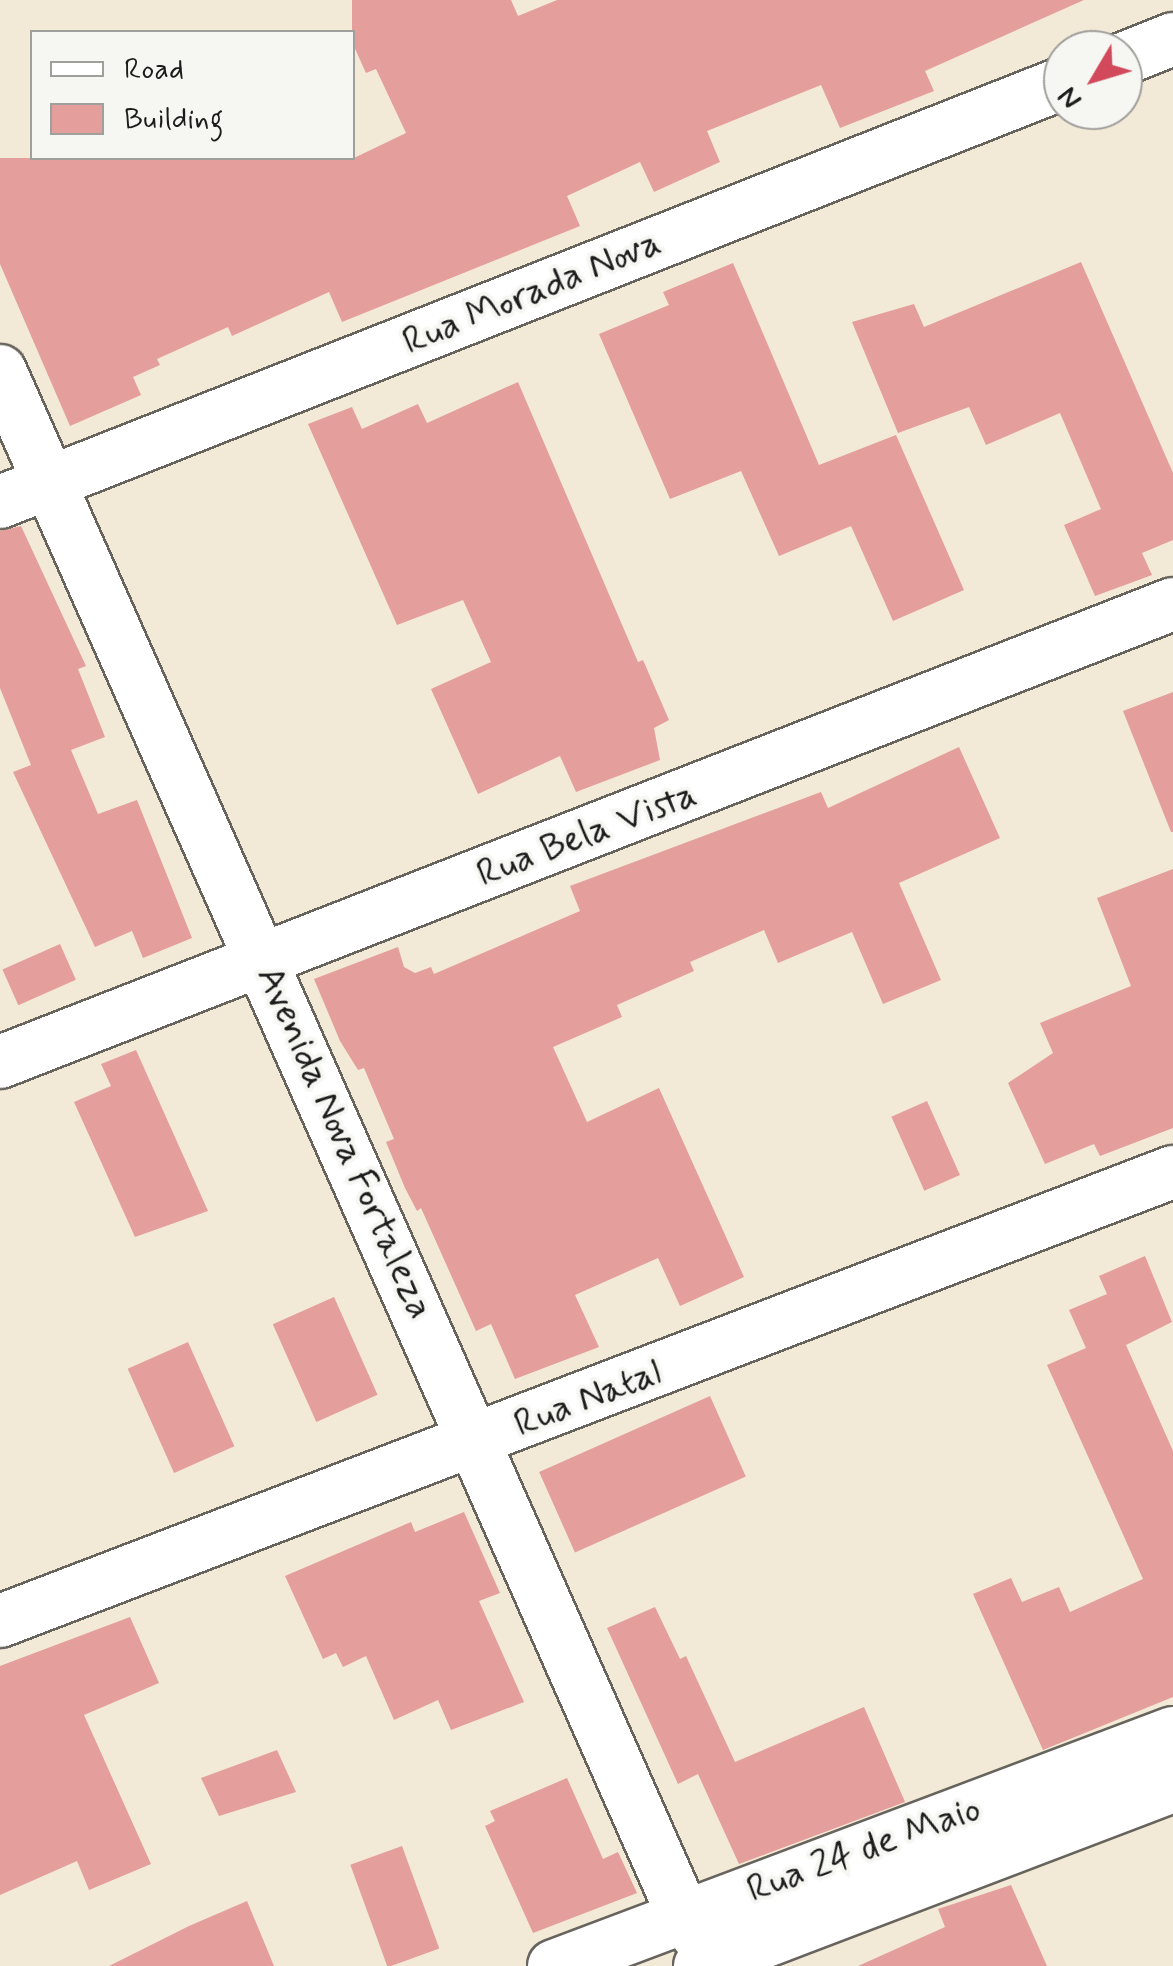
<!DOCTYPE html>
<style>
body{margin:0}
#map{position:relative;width:1173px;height:1966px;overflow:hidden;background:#f3e9d7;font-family:Mynerve,sans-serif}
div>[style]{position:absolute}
.building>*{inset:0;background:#e49e9b;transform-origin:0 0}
.roads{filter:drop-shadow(2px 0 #67645d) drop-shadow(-2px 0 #67645d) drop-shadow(0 2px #67645d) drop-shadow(0 -2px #67645d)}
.street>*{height:52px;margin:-26px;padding:0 26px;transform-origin:26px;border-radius:26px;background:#fff}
span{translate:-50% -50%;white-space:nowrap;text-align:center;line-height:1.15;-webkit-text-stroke:8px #f6f6f2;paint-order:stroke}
.street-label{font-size:38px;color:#1c1c1c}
.legend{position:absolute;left:30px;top:30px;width:325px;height:130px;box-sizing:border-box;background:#f6f6f2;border:2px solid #9f9f9c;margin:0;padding:12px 18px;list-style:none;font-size:30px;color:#1c1c1c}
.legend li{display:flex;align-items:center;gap:20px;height:50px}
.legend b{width:50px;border:2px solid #9f9f9c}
.north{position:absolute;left:1043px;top:30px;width:100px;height:100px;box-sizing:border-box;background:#f6f6f2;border:2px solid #9f9f9c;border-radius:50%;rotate:232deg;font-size:28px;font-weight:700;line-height:40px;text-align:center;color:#1c1c1c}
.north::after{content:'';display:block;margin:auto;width:35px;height:45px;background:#d1495b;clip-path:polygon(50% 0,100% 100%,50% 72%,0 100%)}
</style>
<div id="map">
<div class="building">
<i style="clip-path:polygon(352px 0,511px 0,518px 16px,557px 0,1084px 0,925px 71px,934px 91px,840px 128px,821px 85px,707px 131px,720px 162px,654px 192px,640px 162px,567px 196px,580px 226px,342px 322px,329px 292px,232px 336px,228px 327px,157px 359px,160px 365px,133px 377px,141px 395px,70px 426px,0 264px,0 158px,354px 158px,406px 133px,376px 69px,366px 73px,352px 42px)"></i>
<i style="clip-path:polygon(1081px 262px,1173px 473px,1173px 540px,1142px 553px,1152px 575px,1095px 596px,1064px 525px,1101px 509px,1060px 413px,986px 445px,969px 407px,898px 433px,852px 322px,914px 304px,924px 327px)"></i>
<i style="clip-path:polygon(733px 263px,819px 465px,896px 435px,964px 590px,893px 621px,851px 526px,779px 556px,741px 471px,670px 499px,599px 334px,669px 305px,663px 292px)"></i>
<i style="clip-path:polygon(518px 382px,638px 662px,643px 660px,669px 720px,654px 728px,660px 760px,576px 792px,560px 756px,478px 794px,431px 689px,491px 662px,463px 600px,397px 625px,308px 424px,352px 407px,362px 429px,418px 404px,427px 423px)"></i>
<i style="clip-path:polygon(21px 526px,86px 666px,78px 669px,105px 737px,71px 750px,98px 814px,137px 800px,192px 938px,143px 958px,132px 931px,95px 947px,13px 772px,31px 765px,0 688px,0 531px)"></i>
<i style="clip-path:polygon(1173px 692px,1173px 832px,1171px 832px,1123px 711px)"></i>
<i style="clip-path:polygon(959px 747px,1000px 838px,899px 883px,941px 980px,883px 1004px,852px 932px,778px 963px,764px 930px,690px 962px,694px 971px,617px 1005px,622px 1017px,553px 1047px,587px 1122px,659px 1088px,744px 1277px,680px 1306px,658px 1258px,575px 1295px,599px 1347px,515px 1379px,491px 1324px,476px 1331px,421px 1208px,417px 1211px,405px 1188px,386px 1142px,394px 1139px,364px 1068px,358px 1070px,340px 1041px,314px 979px,398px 947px,404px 967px,415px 973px,431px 967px,434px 974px,580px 911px,570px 886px,821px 792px,828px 808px)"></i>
<i style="clip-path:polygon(1173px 869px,1173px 1128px,1100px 1156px,1094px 1144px,1045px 1164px,1008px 1083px,1053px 1053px,1040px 1023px,1131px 986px,1097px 898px)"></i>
<i style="left:60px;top:944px;width:39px;height:63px;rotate:66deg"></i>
<i style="clip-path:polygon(136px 1050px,208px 1211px,135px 1237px,74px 1102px,111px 1086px,101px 1064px)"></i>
<i style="left:927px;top:1101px;width:81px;height:39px;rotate:66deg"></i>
<i style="clip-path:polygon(1145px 1256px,1172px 1322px,1126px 1345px,1173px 1451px,1173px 1697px,1043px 1750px,973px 1594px,1011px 1578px,1022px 1602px,1059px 1587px,1070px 1612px,1143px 1579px,1047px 1365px,1086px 1348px,1069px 1310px,1107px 1294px,1099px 1276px)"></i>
<i style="left:334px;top:1297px;width:107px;height:67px;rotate:66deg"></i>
<i style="left:188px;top:1342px;width:114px;height:66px;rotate:66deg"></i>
<i style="left:710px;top:1396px;width:88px;height:187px;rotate:66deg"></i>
<i style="clip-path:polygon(464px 1512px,500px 1593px,479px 1601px,524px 1702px,451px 1730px,438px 1700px,394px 1720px,366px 1656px,343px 1667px,336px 1653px,323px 1659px,285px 1576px,411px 1522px,415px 1532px)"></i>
<i style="clip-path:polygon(655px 1607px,680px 1659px,686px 1656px,735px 1762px,864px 1707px,905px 1802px,739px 1864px,698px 1774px,678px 1784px,607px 1628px)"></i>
<i style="clip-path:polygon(130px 1617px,159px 1683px,84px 1715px,151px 1864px,89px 1890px,77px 1861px,0 1895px,0 1666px)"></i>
<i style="clip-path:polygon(277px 1750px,296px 1792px,219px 1816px,201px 1778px)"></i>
<i style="clip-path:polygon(567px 1778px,603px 1859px,618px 1852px,637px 1893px,533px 1933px,485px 1826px,495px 1821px,490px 1811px)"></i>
<i style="left:402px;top:1846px;width:109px;height:55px;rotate:70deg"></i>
<i style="clip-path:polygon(1011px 1885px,1047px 1966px,858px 1966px,945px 1927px,938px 1909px)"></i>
<i style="clip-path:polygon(247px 1901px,274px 1966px,109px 1966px,189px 1926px)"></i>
</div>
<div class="roads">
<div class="street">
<i style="left:1123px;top:59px;width:54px;rotate:-21.8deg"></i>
<i style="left:0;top:371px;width:1691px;rotate:66.13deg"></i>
<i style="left:684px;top:1917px;width:61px;rotate:52.9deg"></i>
<i style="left:0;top:502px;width:1143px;rotate:-21.51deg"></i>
<i style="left:0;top:1062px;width:1259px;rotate:-21.33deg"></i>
<i style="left:0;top:1621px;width:1256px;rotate:-20.95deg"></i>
<i style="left:554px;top:1966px;width:661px;rotate:-20.63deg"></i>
<i style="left:700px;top:1966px;width:506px;rotate:-20.83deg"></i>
</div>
</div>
<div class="street-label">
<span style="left:532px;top:293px;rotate:-22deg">Rua Morada Nova</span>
<span style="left:587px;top:835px;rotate:-21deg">Rua Bela Vista</span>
<span style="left:344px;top:1143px;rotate:66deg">Avenida Nova Fortaleza</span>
<span style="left:588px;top:1399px;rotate:-21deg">Rua Natal</span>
<span style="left:864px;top:1850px;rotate:-20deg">Rua 24 de Maio</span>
</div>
<ul class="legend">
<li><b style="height:12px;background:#fff"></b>Road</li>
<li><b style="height:28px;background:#e49e9b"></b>Building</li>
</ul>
<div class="north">N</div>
</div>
